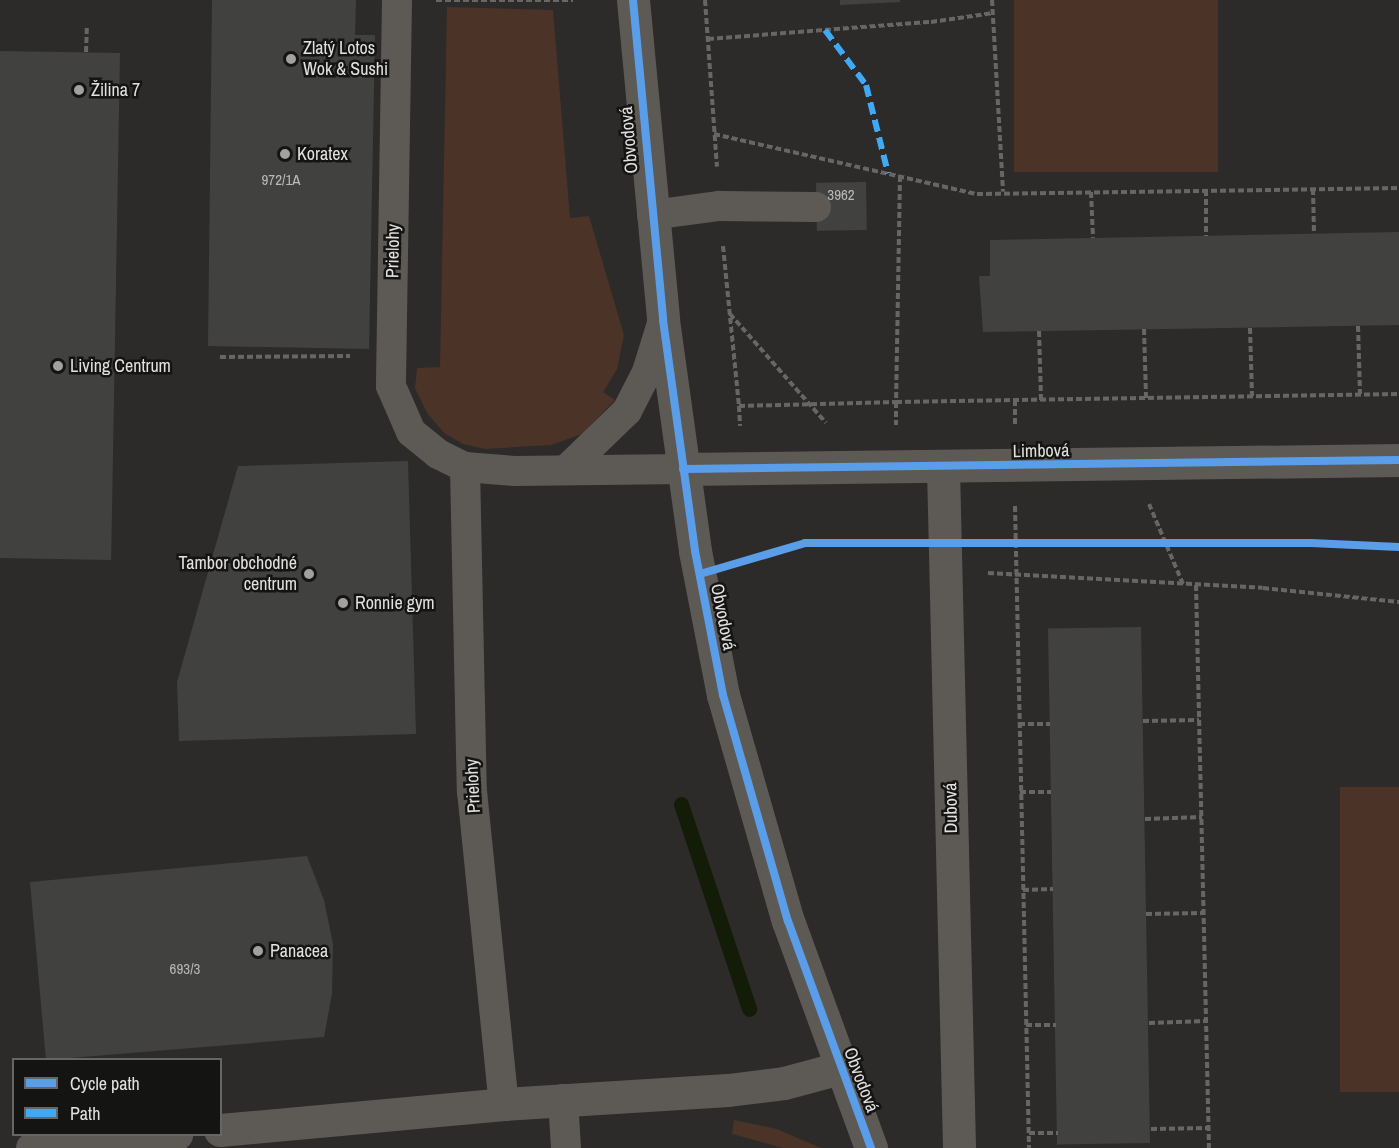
<!DOCTYPE html>
<meta charset="utf-8">
<style>
body{margin:0}
#map{position:relative;width:1399px;height:1148px;overflow:hidden;background:#2c2b2a;font-family:"Archivo Narrow",sans-serif}
div>[style]{position:absolute}
.green>*{inset:0;background:#4b3328;transform-origin:0 0}
.stream>*{height:15px;margin:-7.5px;padding:0 7.5px;transform-origin:7.5px;border-radius:7.5px;background:#121c06}
.building>*{inset:0;background:#414140;transform-origin:0 0}
.path>*{height:4px;margin-top:-2px;transform-origin:0;background:repeating-linear-gradient(90deg,#686664 0 6px,transparent 0 9px)}
.service>*{height:30px;margin:-15px;padding:0 15px;transform-origin:15px;border-radius:15px;background:#5d5a56}
.minor>*{height:33px;margin:-16.5px;padding:0 16.5px;transform-origin:16.5px;border-radius:16.5px;background:#5d5a56}
.quiet>*{height:6px;margin-top:-3px;transform-origin:0;background:repeating-linear-gradient(90deg,#3fa9f5 0 12px,transparent 0 18px)}
.cycleway>*{height:8px;margin:-4px;padding:0 4px;transform-origin:4px;border-radius:4px;background:#5a9eea}
.dots>*{width:16px;height:16px;translate:-50% -50%;box-sizing:border-box;border:3px solid #141413;border-radius:50%}
span{translate:-50% -50%;white-space:nowrap;text-align:center;line-height:1.15;-webkit-text-stroke:5px #141413;paint-order:stroke}
.number-label{font-size:15px;color:#bab9b8}
.number-label span{-webkit-text-stroke-width:0}
.poi-label{font-size:18px;color:#e2e1e0}
.left{translate:0 -50%;text-align:left}
.right{translate:-100% -50%;text-align:right}
.street-label{font-size:18px;color:#e2e1e0}
.legend{position:absolute;left:12px;top:1058px;width:210px;height:78px;box-sizing:border-box;background:#141413;border:2px solid #666665;margin:0;padding:8px 10px;list-style:none;font-size:18px;color:#e2e1e0}
.legend li{display:flex;align-items:center;gap:12px;height:30px}
.legend b{width:30px;border:2px solid #666665}
</style>
<div id="map">
<div class="green">
<i style="left:1014px;top:0;width:204px;height:172px"></i>
<i style="clip-path:polygon(447px 7px,553px 10px,570px 218px,589px 216px,624px 335px,617px 369px,603px 392px,615px 400px,582px 434px,551px 445px,485px 449px,463px 444px,444px 433px,427px 413px,415px 388px,417px 368px,440px 367px)"></i>
<i style="left:1399px;top:787px;width:305px;height:59px;rotate:90deg"></i>
<i style="clip-path:polygon(734px 1120px,777px 1129px,821px 1148px,783px 1148px,732px 1134px)"></i>
</div>
<div class="stream">
<i style="left:681px;top:804px;width:216px;rotate:71.6deg"></i>
</div>
<div class="building">
<i style="clip-path:polygon(212px 0,356px 0,355px 35px,375px 35px,369px 349px,208px 346px)"></i>
<i style="clip-path:polygon(840px 0,900px 0,900px 2px,840px 5px)"></i>
<i style="left:0;top:51px;width:120px;height:507px;rotate:1deg"></i>
<i style="left:866px;top:182px;width:48px;height:50px;rotate:89deg"></i>
<i style="clip-path:polygon(1399px 232px,1399px 325px,983px 332px,979px 276px,990px 276px,990px 240px)"></i>
<i style="clip-path:polygon(408px 461px,416px 734px,179px 741px,177px 682px,238px 466px)"></i>
<i style="left:1141px;top:627px;width:516px;height:93px;rotate:89deg"></i>
<i style="clip-path:polygon(307px 856px,324px 900px,333px 944px,332px 994px,324px 1037px,46px 1060px,30px 882px)"></i>
</div>
<div class="path">
<i style="left:436px;top:0;width:137px"></i>
<i style="left:705px;top:0;width:167px;rotate:85.9deg"></i>
<i style="left:992px;top:0;width:192px;rotate:86.7deg"></i>
<i style="left:708px;top:39px;width:224px;rotate:-4.4deg"></i>
<i style="left:931px;top:22px;width:63px;rotate:-8.3deg"></i>
<i style="left:86px;top:52px;width:25px;rotate:-88deg"></i>
<i style="left:714px;top:134px;width:270px;rotate:12.9deg"></i>
<i style="left:977px;top:194px;width:422px;rotate:-0.8deg"></i>
<i style="left:900px;top:176px;width:226px;rotate:91deg"></i>
<i style="left:896px;top:402px;width:503px;rotate:-0.91deg"></i>
<i style="left:1313px;top:189px;width:45px;rotate:88.7deg"></i>
<i style="left:1206px;top:190px;width:46px;rotate:90deg"></i>
<i style="left:1091px;top:192px;width:46px;rotate:87.5deg"></i>
<i style="left:723px;top:246px;width:161px;rotate:84.3deg"></i>
<i style="left:739px;top:406px;width:157px;rotate:-1.5deg"></i>
<i style="left:896px;top:402px;width:23px;rotate:90deg"></i>
<i style="left:730px;top:314px;width:145px;rotate:48.6deg"></i>
<i style="left:1358px;top:326px;width:68px;rotate:88.3deg"></i>
<i style="left:1250px;top:328px;width:68px;rotate:88.3deg"></i>
<i style="left:1144px;top:329px;width:69px;rotate:88.3deg"></i>
<i style="left:1039px;top:331px;width:69px;rotate:88.3deg"></i>
<i style="left:220px;top:357px;width:130px;rotate:-0.4deg"></i>
<i style="left:739px;top:406px;width:20px;rotate:87deg"></i>
<i style="left:1015px;top:424px;width:24px;rotate:-90deg"></i>
<i style="left:1149px;top:504px;width:87px;rotate:67deg"></i>
<i style="left:1015px;top:506px;width:642px;rotate:88.75deg"></i>
<i style="left:988px;top:573px;width:275px;rotate:3.1deg"></i>
<i style="left:1263px;top:588px;width:137px;rotate:5.9deg"></i>
<i style="left:1196px;top:585px;width:563px;rotate:88.68deg"></i>
<i style="left:1143px;top:721px;width:56px;rotate:-1deg"></i>
<i style="left:1019px;top:724px;width:31px"></i>
<i style="left:1020px;top:792px;width:31px"></i>
<i style="left:1145px;top:819px;width:57px;rotate:-2deg"></i>
<i style="left:1023px;top:890px;width:30px;rotate:-2deg"></i>
<i style="left:1146px;top:914px;width:57px;rotate:-1deg"></i>
<i style="left:1149px;top:1023px;width:57px;rotate:-2deg"></i>
<i style="left:1026px;top:1025px;width:30px"></i>
<i style="left:1151px;top:1129px;width:57px;rotate:-1deg"></i>
<i style="left:1029px;top:1133px;width:29px"></i>
</div>
<div class="service">
<i style="left:397px;top:0;width:386px;rotate:90.9deg"></i>
<i style="left:391px;top:386px;width:50px;rotate:66.5deg"></i>
<i style="left:411px;top:432px;width:35px;rotate:39deg"></i>
<i style="left:438px;top:454px;width:30px;rotate:26deg"></i>
<i style="left:465px;top:467px;width:50px;rotate:4.6deg"></i>
<i style="left:515px;top:471px;width:168px;rotate:-0.7deg"></i>
<i style="left:652px;top:215px;width:68px;rotate:-7.7deg"></i>
<i style="left:719px;top:206px;width:97px;rotate:0.6deg"></i>
<i style="left:465px;top:467px;width:324px;rotate:88.8deg"></i>
<i style="left:472px;top:791px;width:315px;rotate:84.2deg"></i>
<i style="left:568px;top:468px;width:82px;rotate:-44deg"></i>
<i style="left:627px;top:411px;width:44px;rotate:-62.9deg"></i>
<i style="left:647px;top:372px;width:54px;rotate:-72.9deg"></i>
<i style="left:563px;top:1099px;width:49px;rotate:86.5deg"></i>
</div>
<div class="minor">
<i style="left:633px;top:0;width:321px;rotate:84.6deg"></i>
<i style="left:663px;top:320px;width:233px;rotate:82.1deg"></i>
<i style="left:695px;top:551px;width:147px;rotate:79deg"></i>
<i style="left:723px;top:695px;width:235px;rotate:74deg"></i>
<i style="left:788px;top:921px;width:242px;rotate:69.9deg"></i>
<i style="left:943px;top:468px;width:680px;rotate:88.65deg"></i>
<i style="left:683px;top:469px;width:716px;rotate:-0.72deg"></i>
<i style="left:220px;top:1130px;width:285px;rotate:-5.2deg"></i>
<i style="left:504px;top:1104px;width:224px;rotate:-3.6deg"></i>
<i style="left:728px;top:1090px;width:56px;rotate:-7.1deg"></i>
<i style="left:784px;top:1083px;width:58px;rotate:-15deg"></i>
<i style="left:32px;top:1148px;width:145px;rotate:-5.6deg"></i>
</div>
<div class="quiet">
<i style="left:825px;top:30px;width:69px;rotate:53.3deg"></i>
<i style="left:866px;top:85px;width:91px;rotate:76deg"></i>
</div>
<div class="cycleway">
<i style="left:633px;top:0;width:321px;rotate:84.6deg"></i>
<i style="left:663px;top:320px;width:233px;rotate:82.1deg"></i>
<i style="left:695px;top:551px;width:147px;rotate:79deg"></i>
<i style="left:723px;top:695px;width:235px;rotate:74deg"></i>
<i style="left:788px;top:921px;width:242px;rotate:69.9deg"></i>
<i style="left:683px;top:469px;width:716px;rotate:-0.72deg"></i>
<i style="left:700px;top:574px;width:109px;rotate:-16.4deg"></i>
<i style="left:805px;top:543px;width:506px"></i>
<i style="left:1311px;top:543px;width:88px;rotate:2.6deg"></i>
</div>
<div class="dots">
<i style="left:291px;top:59px;background:#a2a1a0"></i>
<i style="left:79px;top:90px;background:#a2a1a0"></i>
<i style="left:285px;top:154px;background:#a2a1a0"></i>
<i style="left:58px;top:366px;background:#a2a1a0"></i>
<i style="left:309px;top:574px;background:#a2a1a0"></i>
<i style="left:343px;top:603px;background:#a2a1a0"></i>
<i style="left:258px;top:951px;background:#a2a1a0"></i>
</div>
<div class="number-label">
<span style="left:281px;top:180px">972/1A</span>
<span style="left:841px;top:195px">3962</span>
<span style="left:185px;top:969px">693/3</span>
</div>
<div class="poi-label">
<span class="left" style="left:303px;top:59px">Zlatý Lotos<br>Wok &amp; Sushi</span>
<span class="left" style="left:91px;top:90px">Žilina 7</span>
<span class="left" style="left:297px;top:154px">Koratex</span>
<span class="left" style="left:70px;top:366px">Living Centrum</span>
<span class="right" style="left:297px;top:574px">Tambor obchodné<br>centrum</span>
<span class="left" style="left:355px;top:603px">Ronnie gym</span>
<span class="left" style="left:270px;top:951px">Panacea</span>
</div>
<div class="street-label">
<span style="left:629px;top:140px;rotate:-95deg">Obvodová</span>
<span style="left:393px;top:251px;rotate:-89deg">Prielohy</span>
<span style="left:1041px;top:451px;rotate:-1deg">Limbová</span>
<span style="left:723px;top:617px;rotate:79deg">Obvodová</span>
<span style="left:473px;top:786px;rotate:-93deg">Prielohy</span>
<span style="left:951px;top:808px;rotate:-91deg">Dubová</span>
<span style="left:861px;top:1080px;rotate:69deg">Obvodová</span>
</div>
<ul class="legend">
<li><b style="height:8px;background:#5a9eea"></b>Cycle path</li>
<li><b style="height:8px;background:#3fa9f5"></b>Path</li>
</ul>
</div>
